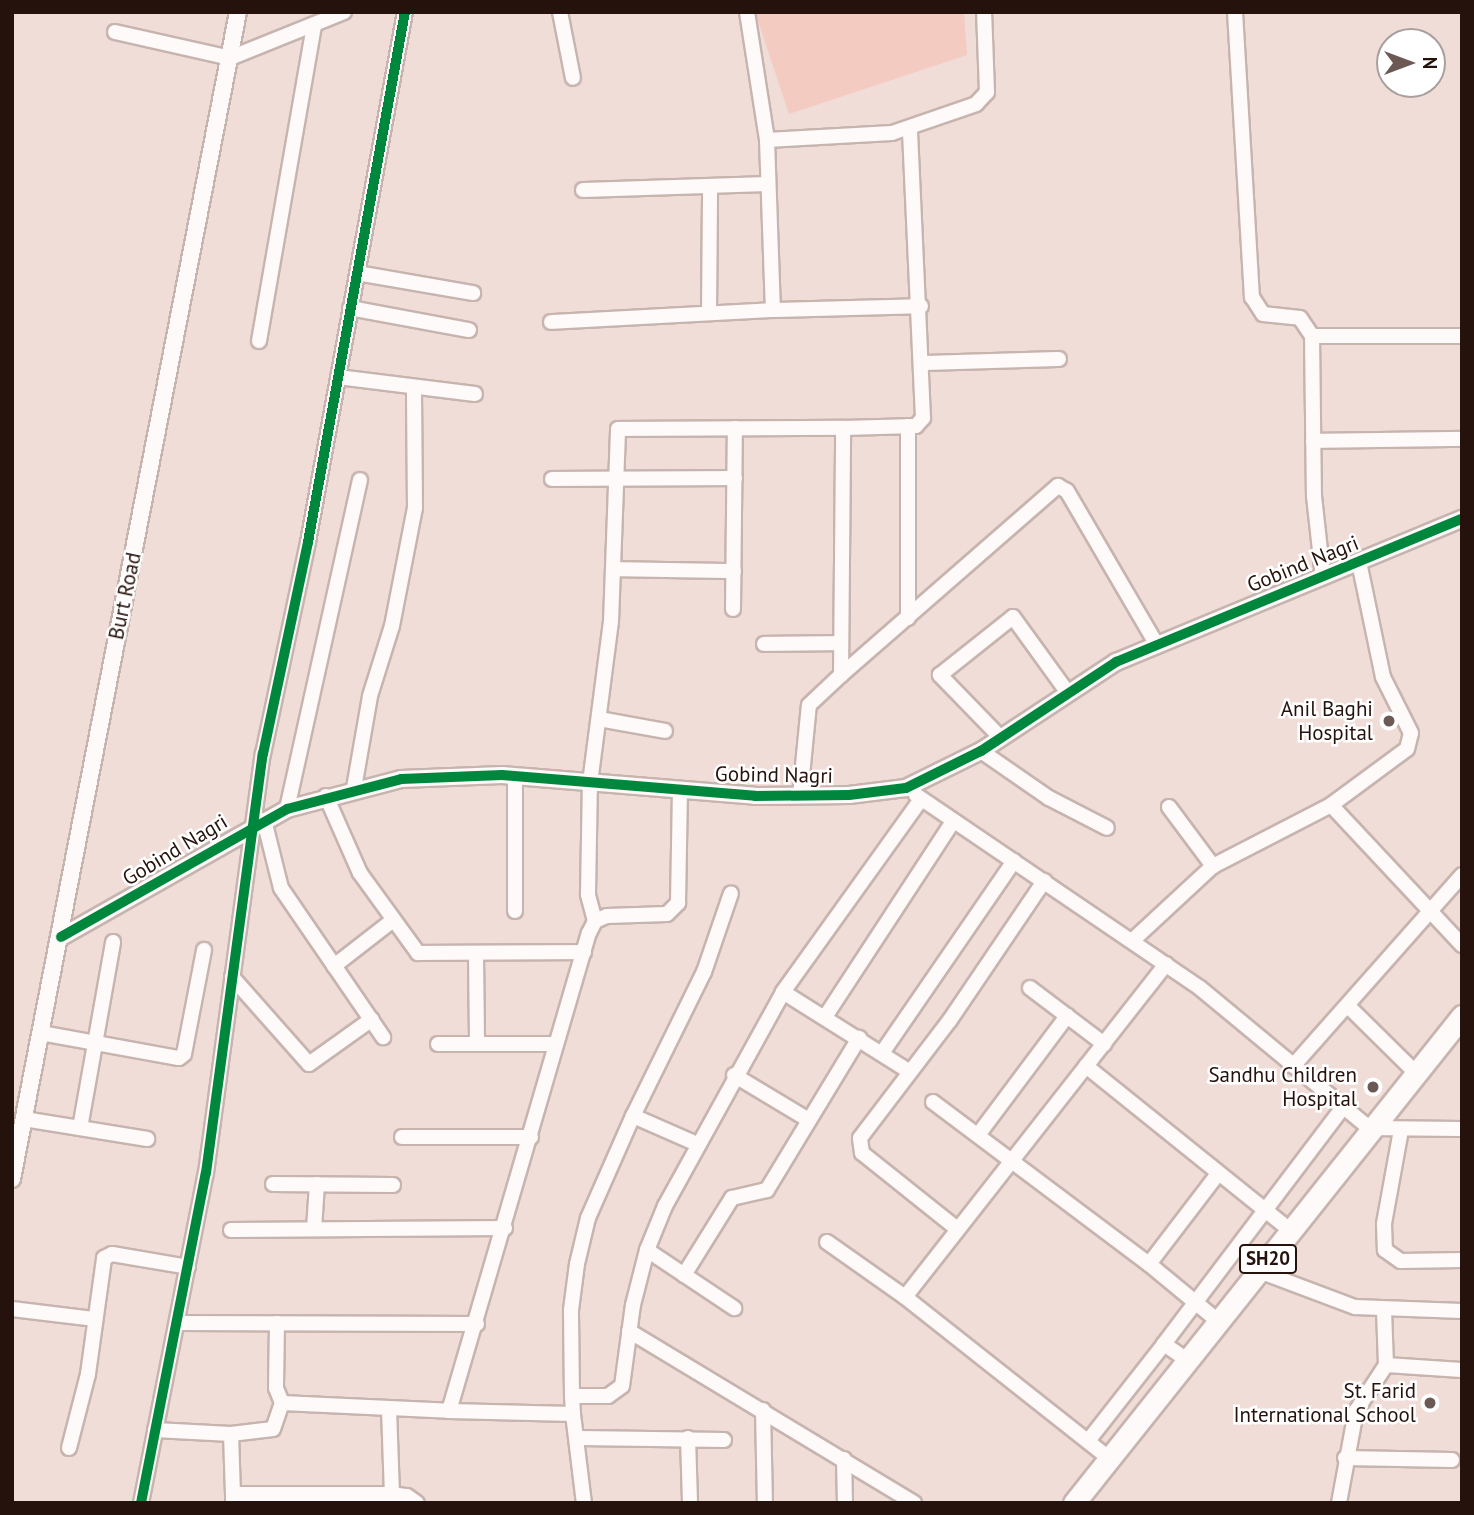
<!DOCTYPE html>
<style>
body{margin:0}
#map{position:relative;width:1474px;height:1515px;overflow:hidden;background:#f0ddd8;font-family:"PT Sans",sans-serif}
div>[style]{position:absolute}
.green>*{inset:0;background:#f3cbc1}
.roads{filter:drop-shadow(2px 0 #c7b4af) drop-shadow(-2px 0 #c7b4af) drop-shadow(0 2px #c7b4af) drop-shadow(0 -2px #c7b4af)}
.minor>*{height:14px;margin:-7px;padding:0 7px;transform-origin:7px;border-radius:7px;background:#fdfaf9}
.tertiary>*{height:16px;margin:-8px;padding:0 8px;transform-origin:8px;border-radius:8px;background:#fdfaf9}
.primary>*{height:21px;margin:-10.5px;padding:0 10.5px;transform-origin:10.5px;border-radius:10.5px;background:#fdfaf9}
.cycleway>*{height:10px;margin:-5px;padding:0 5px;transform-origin:5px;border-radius:5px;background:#00873e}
.dots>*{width:19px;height:19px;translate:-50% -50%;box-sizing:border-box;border:4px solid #fff;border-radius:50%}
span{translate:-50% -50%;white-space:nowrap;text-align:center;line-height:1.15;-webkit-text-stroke:5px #fff;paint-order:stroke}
.shield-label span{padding:2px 5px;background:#fff;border:2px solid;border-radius:5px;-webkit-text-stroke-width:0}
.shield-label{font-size:19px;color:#26120d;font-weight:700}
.street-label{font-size:21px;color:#26120d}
.poi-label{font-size:21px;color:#26120d}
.right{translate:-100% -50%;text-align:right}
.frame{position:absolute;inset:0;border:14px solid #26120d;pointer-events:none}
.north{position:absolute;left:1376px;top:28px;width:70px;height:70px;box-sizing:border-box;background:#fff;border:2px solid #a8a09e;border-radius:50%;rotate:90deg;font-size:19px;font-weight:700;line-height:28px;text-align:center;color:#26120d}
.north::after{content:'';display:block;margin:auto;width:24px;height:32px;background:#6d5954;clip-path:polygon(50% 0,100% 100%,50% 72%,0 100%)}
</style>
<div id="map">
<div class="green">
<i style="clip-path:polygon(755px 12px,964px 12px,967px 55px,789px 114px)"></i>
</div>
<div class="roads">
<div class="minor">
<i style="left:560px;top:12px;width:67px;rotate:78.9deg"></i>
<i style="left:747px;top:12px;width:130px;rotate:81.1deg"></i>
<i style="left:767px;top:140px;width:170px;rotate:88deg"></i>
<i style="left:773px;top:310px;width:148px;rotate:-1.5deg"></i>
<i style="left:1235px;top:12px;width:286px;rotate:86.6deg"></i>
<i style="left:1252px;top:297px;width:20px;rotate:57deg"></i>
<i style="left:1263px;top:314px;width:37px;rotate:6deg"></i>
<i style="left:1300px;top:318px;width:22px;rotate:56deg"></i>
<i style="left:1312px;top:336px;width:160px;rotate:89.3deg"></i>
<i style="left:1314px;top:496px;width:81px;rotate:83.7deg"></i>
<i style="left:115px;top:32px;width:118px;rotate:12.7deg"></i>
<i style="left:230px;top:58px;width:123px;rotate:-22deg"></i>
<i style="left:767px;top:140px;width:125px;rotate:-3.2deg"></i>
<i style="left:892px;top:133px;width:89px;rotate:-19deg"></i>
<i style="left:976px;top:104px;width:16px;rotate:-47deg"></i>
<i style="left:987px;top:92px;width:80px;rotate:-92.1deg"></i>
<i style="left:583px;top:190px;width:185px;rotate:-1.9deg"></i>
<i style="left:357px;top:273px;width:118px;rotate:9.8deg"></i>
<i style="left:350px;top:308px;width:121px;rotate:10.5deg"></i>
<i style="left:709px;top:313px;width:127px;rotate:-89.5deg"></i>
<i style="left:551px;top:322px;width:222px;rotate:-3.1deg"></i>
<i style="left:1312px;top:336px;width:150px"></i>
<i style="left:259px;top:341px;width:321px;rotate:-80.1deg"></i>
<i style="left:924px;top:363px;width:135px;rotate:-1.7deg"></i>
<i style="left:338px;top:377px;width:138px;rotate:7.1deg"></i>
<i style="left:908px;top:426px;width:192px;rotate:90deg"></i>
<i style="left:1313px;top:441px;width:149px;rotate:-0.8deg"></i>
<i style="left:552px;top:479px;width:183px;rotate:-0.3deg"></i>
<i style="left:614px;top:569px;width:120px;rotate:1deg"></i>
<i style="left:733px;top:609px;width:181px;rotate:-89.4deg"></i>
<i style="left:764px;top:644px;width:77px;rotate:-0.7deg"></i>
<i style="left:841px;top:675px;width:288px;rotate:-41.1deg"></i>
<i style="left:1058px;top:486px;width:10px;rotate:29deg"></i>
<i style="left:1067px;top:491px;width:178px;rotate:59.7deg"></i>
<i style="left:599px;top:719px;width:67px;rotate:10.3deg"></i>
<i style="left:1001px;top:738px;width:88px;rotate:-134.1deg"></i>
<i style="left:940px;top:675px;width:93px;rotate:-38.5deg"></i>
<i style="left:1013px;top:617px;width:94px;rotate:54.1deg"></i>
<i style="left:981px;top:751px;width:83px;rotate:34.7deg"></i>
<i style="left:1049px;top:798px;width:65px;rotate:27.3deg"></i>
<i style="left:515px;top:777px;width:134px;rotate:90deg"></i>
<i style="left:354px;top:788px;width:93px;rotate:-80.1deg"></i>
<i style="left:370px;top:696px;width:73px;rotate:-72.6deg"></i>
<i style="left:392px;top:626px;width:120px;rotate:-79deg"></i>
<i style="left:415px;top:508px;width:121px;rotate:-90.5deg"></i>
<i style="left:916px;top:795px;width:343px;rotate:34.2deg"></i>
<i style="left:1200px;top:988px;width:219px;rotate:39.6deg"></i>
<i style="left:1369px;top:1128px;width:92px;rotate:0.6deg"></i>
<i style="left:326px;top:796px;width:84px;rotate:66.2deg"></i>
<i style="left:360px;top:873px;width:99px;rotate:54.1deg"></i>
<i style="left:418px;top:953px;width:166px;rotate:-0.3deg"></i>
<i style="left:800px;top:796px;width:91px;rotate:-84.4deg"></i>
<i style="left:809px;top:705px;width:44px;rotate:-43.2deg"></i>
<i style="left:841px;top:675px;width:247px;rotate:-89.5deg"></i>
<i style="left:843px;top:428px;width:73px;rotate:-1.6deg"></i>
<i style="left:916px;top:426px;width:11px;rotate:-49deg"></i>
<i style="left:923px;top:418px;width:290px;rotate:-92.6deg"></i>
<i style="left:1331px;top:805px;width:192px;rotate:46.9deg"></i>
<i style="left:1169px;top:807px;width:74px;rotate:53.3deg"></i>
<i style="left:287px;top:809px;width:337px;rotate:-77.5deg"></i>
<i style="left:264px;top:820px;width:70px;rotate:76deg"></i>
<i style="left:281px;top:888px;width:181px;rotate:55.6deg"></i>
<i style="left:595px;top:921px;width:28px;rotate:-105deg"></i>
<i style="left:588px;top:894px;width:111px;rotate:-89deg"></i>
<i style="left:590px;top:783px;width:162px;rotate:-82.6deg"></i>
<i style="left:611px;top:622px;width:193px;rotate:-87.9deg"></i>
<i style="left:618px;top:429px;width:225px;rotate:-0.3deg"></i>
<i style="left:1133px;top:940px;width:109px;rotate:-42.8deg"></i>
<i style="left:1213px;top:866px;width:133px;rotate:-27.3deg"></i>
<i style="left:1331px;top:805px;width:94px;rotate:-36.4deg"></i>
<i style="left:1407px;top:749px;width:16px;rotate:-76deg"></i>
<i style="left:1411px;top:733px;width:63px;rotate:-116.6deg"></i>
<i style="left:1383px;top:677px;width:117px;rotate:-101.8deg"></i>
<i style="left:476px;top:956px;width:88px;rotate:89.3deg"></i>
<i style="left:334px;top:966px;width:75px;rotate:-37.9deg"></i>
<i style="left:232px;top:977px;width:116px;rotate:48.5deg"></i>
<i style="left:309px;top:1064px;width:77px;rotate:-35.5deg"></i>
<i style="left:1030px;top:988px;width:93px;rotate:37.1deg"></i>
<i style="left:783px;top:992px;width:150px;rotate:32.2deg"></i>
<i style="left:1348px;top:1006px;width:94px;rotate:44.6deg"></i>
<i style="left:825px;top:1017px;width:232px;rotate:-56.8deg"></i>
<i style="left:41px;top:1033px;width:140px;rotate:10.3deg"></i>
<i style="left:179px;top:1058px;width:6px;rotate:-39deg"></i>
<i style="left:184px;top:1054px;width:106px;rotate:-79.1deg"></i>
<i style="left:438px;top:1044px;width:117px"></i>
<i style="left:882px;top:1053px;width:233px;rotate:-55.5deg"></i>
<i style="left:1086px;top:1066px;width:262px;rotate:38.8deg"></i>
<i style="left:1293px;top:1066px;width:255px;rotate:-48.5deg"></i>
<i style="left:734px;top:1075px;width:87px;rotate:31deg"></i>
<i style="left:933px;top:1102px;width:270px;rotate:36.9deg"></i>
<i style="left:1149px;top:1264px;width:91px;rotate:39.6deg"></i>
<i style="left:633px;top:1116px;width:161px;rotate:-63.8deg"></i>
<i style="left:704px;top:972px;width:83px;rotate:-71.1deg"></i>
<i style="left:24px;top:1119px;width:125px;rotate:9.2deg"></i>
<i style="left:80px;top:1128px;width:189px;rotate:-79.9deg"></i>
<i style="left:1401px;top:1130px;width:96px;rotate:100.3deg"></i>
<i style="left:1384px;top:1224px;width:26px;rotate:88deg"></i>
<i style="left:1385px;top:1250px;width:19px;rotate:35deg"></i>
<i style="left:1401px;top:1261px;width:61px;rotate:-0.9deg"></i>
<i style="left:978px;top:1135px;width:149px;rotate:-53.2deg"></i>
<i style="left:402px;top:1137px;width:129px"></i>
<i style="left:273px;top:1184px;width:120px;rotate:0.5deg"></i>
<i style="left:956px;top:1228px;width:120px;rotate:-141.4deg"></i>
<i style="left:862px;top:1153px;width:15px;rotate:-98deg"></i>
<i style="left:860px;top:1138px;width:148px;rotate:-52.7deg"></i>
<i style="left:950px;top:1020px;width:168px;rotate:-55.9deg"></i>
<i style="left:314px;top:1229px;width:45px;rotate:-86.2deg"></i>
<i style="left:231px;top:1230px;width:274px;rotate:-0.4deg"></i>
<i style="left:827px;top:1242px;width:95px;rotate:35.2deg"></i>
<i style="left:905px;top:1297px;width:260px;rotate:38.3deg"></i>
<i style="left:647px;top:1250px;width:105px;rotate:33.7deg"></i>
<i style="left:1149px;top:1264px;width:112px;rotate:-52.6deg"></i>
<i style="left:1259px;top:1271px;width:103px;rotate:20.6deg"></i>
<i style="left:1355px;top:1307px;width:107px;rotate:2.1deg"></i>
<i style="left:684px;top:1275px;width:91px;rotate:-58.1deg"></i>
<i style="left:732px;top:1198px;width:36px;rotate:-13deg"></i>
<i style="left:767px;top:1190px;width:178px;rotate:-58.8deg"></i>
<i style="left:905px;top:1297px;width:423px;rotate:-51.9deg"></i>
<i style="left:12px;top:1309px;width:84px;rotate:6.9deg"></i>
<i style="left:178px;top:1323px;width:299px;rotate:0.2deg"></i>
<i style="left:277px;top:1323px;width:65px;rotate:90.9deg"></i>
<i style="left:276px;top:1388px;width:16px;rotate:68deg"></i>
<i style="left:282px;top:1403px;width:167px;rotate:2.7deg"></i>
<i style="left:449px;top:1411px;width:498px;rotate:-73.7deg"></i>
<i style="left:589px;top:933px;width:13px;rotate:-63deg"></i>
<i style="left:595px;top:921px;width:13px;rotate:-23deg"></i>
<i style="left:607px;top:916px;width:60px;rotate:-1.9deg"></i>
<i style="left:667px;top:914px;width:16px;rotate:-45deg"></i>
<i style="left:678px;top:903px;width:111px;rotate:-89deg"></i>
<i style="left:629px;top:1331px;width:333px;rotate:31.1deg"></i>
<i style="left:1187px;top:1360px;width:28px;rotate:-145deg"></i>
<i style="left:1164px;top:1344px;width:297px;rotate:-52.9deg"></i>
<i style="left:1386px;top:1365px;width:76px;rotate:3.8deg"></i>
<i style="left:572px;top:1396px;width:86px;rotate:-90.7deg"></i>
<i style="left:571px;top:1310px;width:46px;rotate:-82.6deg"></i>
<i style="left:577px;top:1264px;width:47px;rotate:-76.6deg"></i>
<i style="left:588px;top:1218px;width:111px;rotate:-66.2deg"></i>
<i style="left:633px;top:1116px;width:70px;rotate:23.6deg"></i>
<i style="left:389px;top:1409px;width:85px;rotate:88deg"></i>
<i style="left:763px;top:1410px;width:93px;rotate:88.8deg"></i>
<i style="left:449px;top:1411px;width:124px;rotate:1.4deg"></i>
<i style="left:573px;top:1414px;width:90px;rotate:83deg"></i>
<i style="left:573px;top:1414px;width:18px;rotate:-93deg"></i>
<i style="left:572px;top:1396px;width:36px"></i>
<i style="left:608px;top:1396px;width:17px;rotate:-36deg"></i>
<i style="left:622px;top:1386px;width:82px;rotate:-82.3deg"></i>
<i style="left:633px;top:1305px;width:57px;rotate:-75.7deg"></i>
<i style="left:647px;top:1250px;width:48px;rotate:-67.8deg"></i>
<i style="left:665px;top:1206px;width:244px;rotate:-61.1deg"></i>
<i style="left:783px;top:992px;width:237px;rotate:-54.4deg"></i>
<i style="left:155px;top:1430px;width:76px;rotate:3deg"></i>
<i style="left:231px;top:1434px;width:60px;rotate:88.1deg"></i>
<i style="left:231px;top:1434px;width:42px;rotate:-6.8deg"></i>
<i style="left:273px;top:1429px;width:28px;rotate:-71deg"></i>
<i style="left:579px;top:1438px;width:145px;rotate:0.8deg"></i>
<i style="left:688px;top:1438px;width:65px;rotate:88.2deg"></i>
<i style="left:1088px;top:1441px;width:123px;rotate:-51.9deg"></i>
<i style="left:69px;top:1448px;width:76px;rotate:-75.6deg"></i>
<i style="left:88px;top:1374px;width:117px;rotate:-82.1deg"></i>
<i style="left:104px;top:1258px;width:9px;rotate:-27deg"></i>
<i style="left:112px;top:1254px;width:77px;rotate:9.7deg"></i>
<i style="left:1345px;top:1458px;width:107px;rotate:1.1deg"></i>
<i style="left:844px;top:1459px;width:44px;rotate:88.7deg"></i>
<i style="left:141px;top:1503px;width:336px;rotate:-78.9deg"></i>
<i style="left:206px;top:1173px;width:423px;rotate:-82.3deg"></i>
<i style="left:263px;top:754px;width:217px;rotate:-78deg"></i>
<i style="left:308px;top:542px;width:539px;rotate:-79.63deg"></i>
<i style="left:233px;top:1503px;width:9px;rotate:-90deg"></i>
<i style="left:233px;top:1494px;width:159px"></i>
<i style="left:392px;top:1494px;width:15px;rotate:8deg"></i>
<i style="left:407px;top:1496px;width:12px;rotate:35deg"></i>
<i style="left:1339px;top:1503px;width:94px;rotate:-79.5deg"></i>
<i style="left:1356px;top:1411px;width:55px;rotate:-56.9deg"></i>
<i style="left:1386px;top:1365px;width:55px;rotate:-92.1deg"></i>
</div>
<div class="tertiary">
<i style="left:61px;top:937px;width:260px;rotate:-29.5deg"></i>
<i style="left:287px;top:809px;width:118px;rotate:-14.7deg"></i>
<i style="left:401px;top:779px;width:101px;rotate:-2.3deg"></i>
<i style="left:502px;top:775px;width:254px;rotate:4.7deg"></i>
<i style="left:755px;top:796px;width:94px;rotate:-0.6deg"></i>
<i style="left:849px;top:795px;width:57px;rotate:-7deg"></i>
<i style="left:906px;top:788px;width:84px;rotate:-26.3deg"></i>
<i style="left:981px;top:751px;width:162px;rotate:-33.4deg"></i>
<i style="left:1116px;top:662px;width:374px;rotate:-22.5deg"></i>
<i style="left:12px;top:1179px;width:1189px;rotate:-79.04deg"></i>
</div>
<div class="primary">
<i style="left:1074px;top:1503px;width:623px;rotate:-51.46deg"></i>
</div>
</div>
<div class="cycleway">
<i style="left:61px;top:937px;width:260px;rotate:-29.5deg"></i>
<i style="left:287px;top:809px;width:118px;rotate:-14.7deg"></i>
<i style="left:401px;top:779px;width:101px;rotate:-2.3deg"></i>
<i style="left:502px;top:775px;width:254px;rotate:4.7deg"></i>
<i style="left:755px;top:796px;width:94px;rotate:-0.6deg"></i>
<i style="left:849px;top:795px;width:57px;rotate:-7deg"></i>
<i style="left:906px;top:788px;width:84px;rotate:-26.3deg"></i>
<i style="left:981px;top:751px;width:162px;rotate:-33.4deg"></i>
<i style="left:1116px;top:662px;width:374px;rotate:-22.5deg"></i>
<i style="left:141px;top:1503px;width:336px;rotate:-78.9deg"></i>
<i style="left:206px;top:1173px;width:423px;rotate:-82.3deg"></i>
<i style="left:263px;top:754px;width:217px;rotate:-78deg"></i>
<i style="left:308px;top:542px;width:539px;rotate:-79.63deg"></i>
</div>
<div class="dots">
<i style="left:1389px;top:721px;background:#6d5954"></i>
<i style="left:1373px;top:1087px;background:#6d5954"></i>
<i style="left:1430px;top:1403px;background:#6d5954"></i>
</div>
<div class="shield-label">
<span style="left:1268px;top:1259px">SH20</span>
</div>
<div class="street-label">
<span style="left:1303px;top:564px;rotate:-22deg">Gobind Nagri</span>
<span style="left:125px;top:596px;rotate:-78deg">Burt Road</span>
<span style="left:774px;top:775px;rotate:1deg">Gobind Nagri</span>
<span style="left:175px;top:850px;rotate:-31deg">Gobind Nagri</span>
</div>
<div class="poi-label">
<span class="right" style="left:1373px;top:721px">Anil Baghi<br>Hospital</span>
<span class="right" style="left:1357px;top:1087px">Sandhu Children<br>Hospital</span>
<span class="right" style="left:1416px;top:1403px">St. Farid<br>International School</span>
</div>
<div class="frame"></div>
<div class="north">N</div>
</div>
